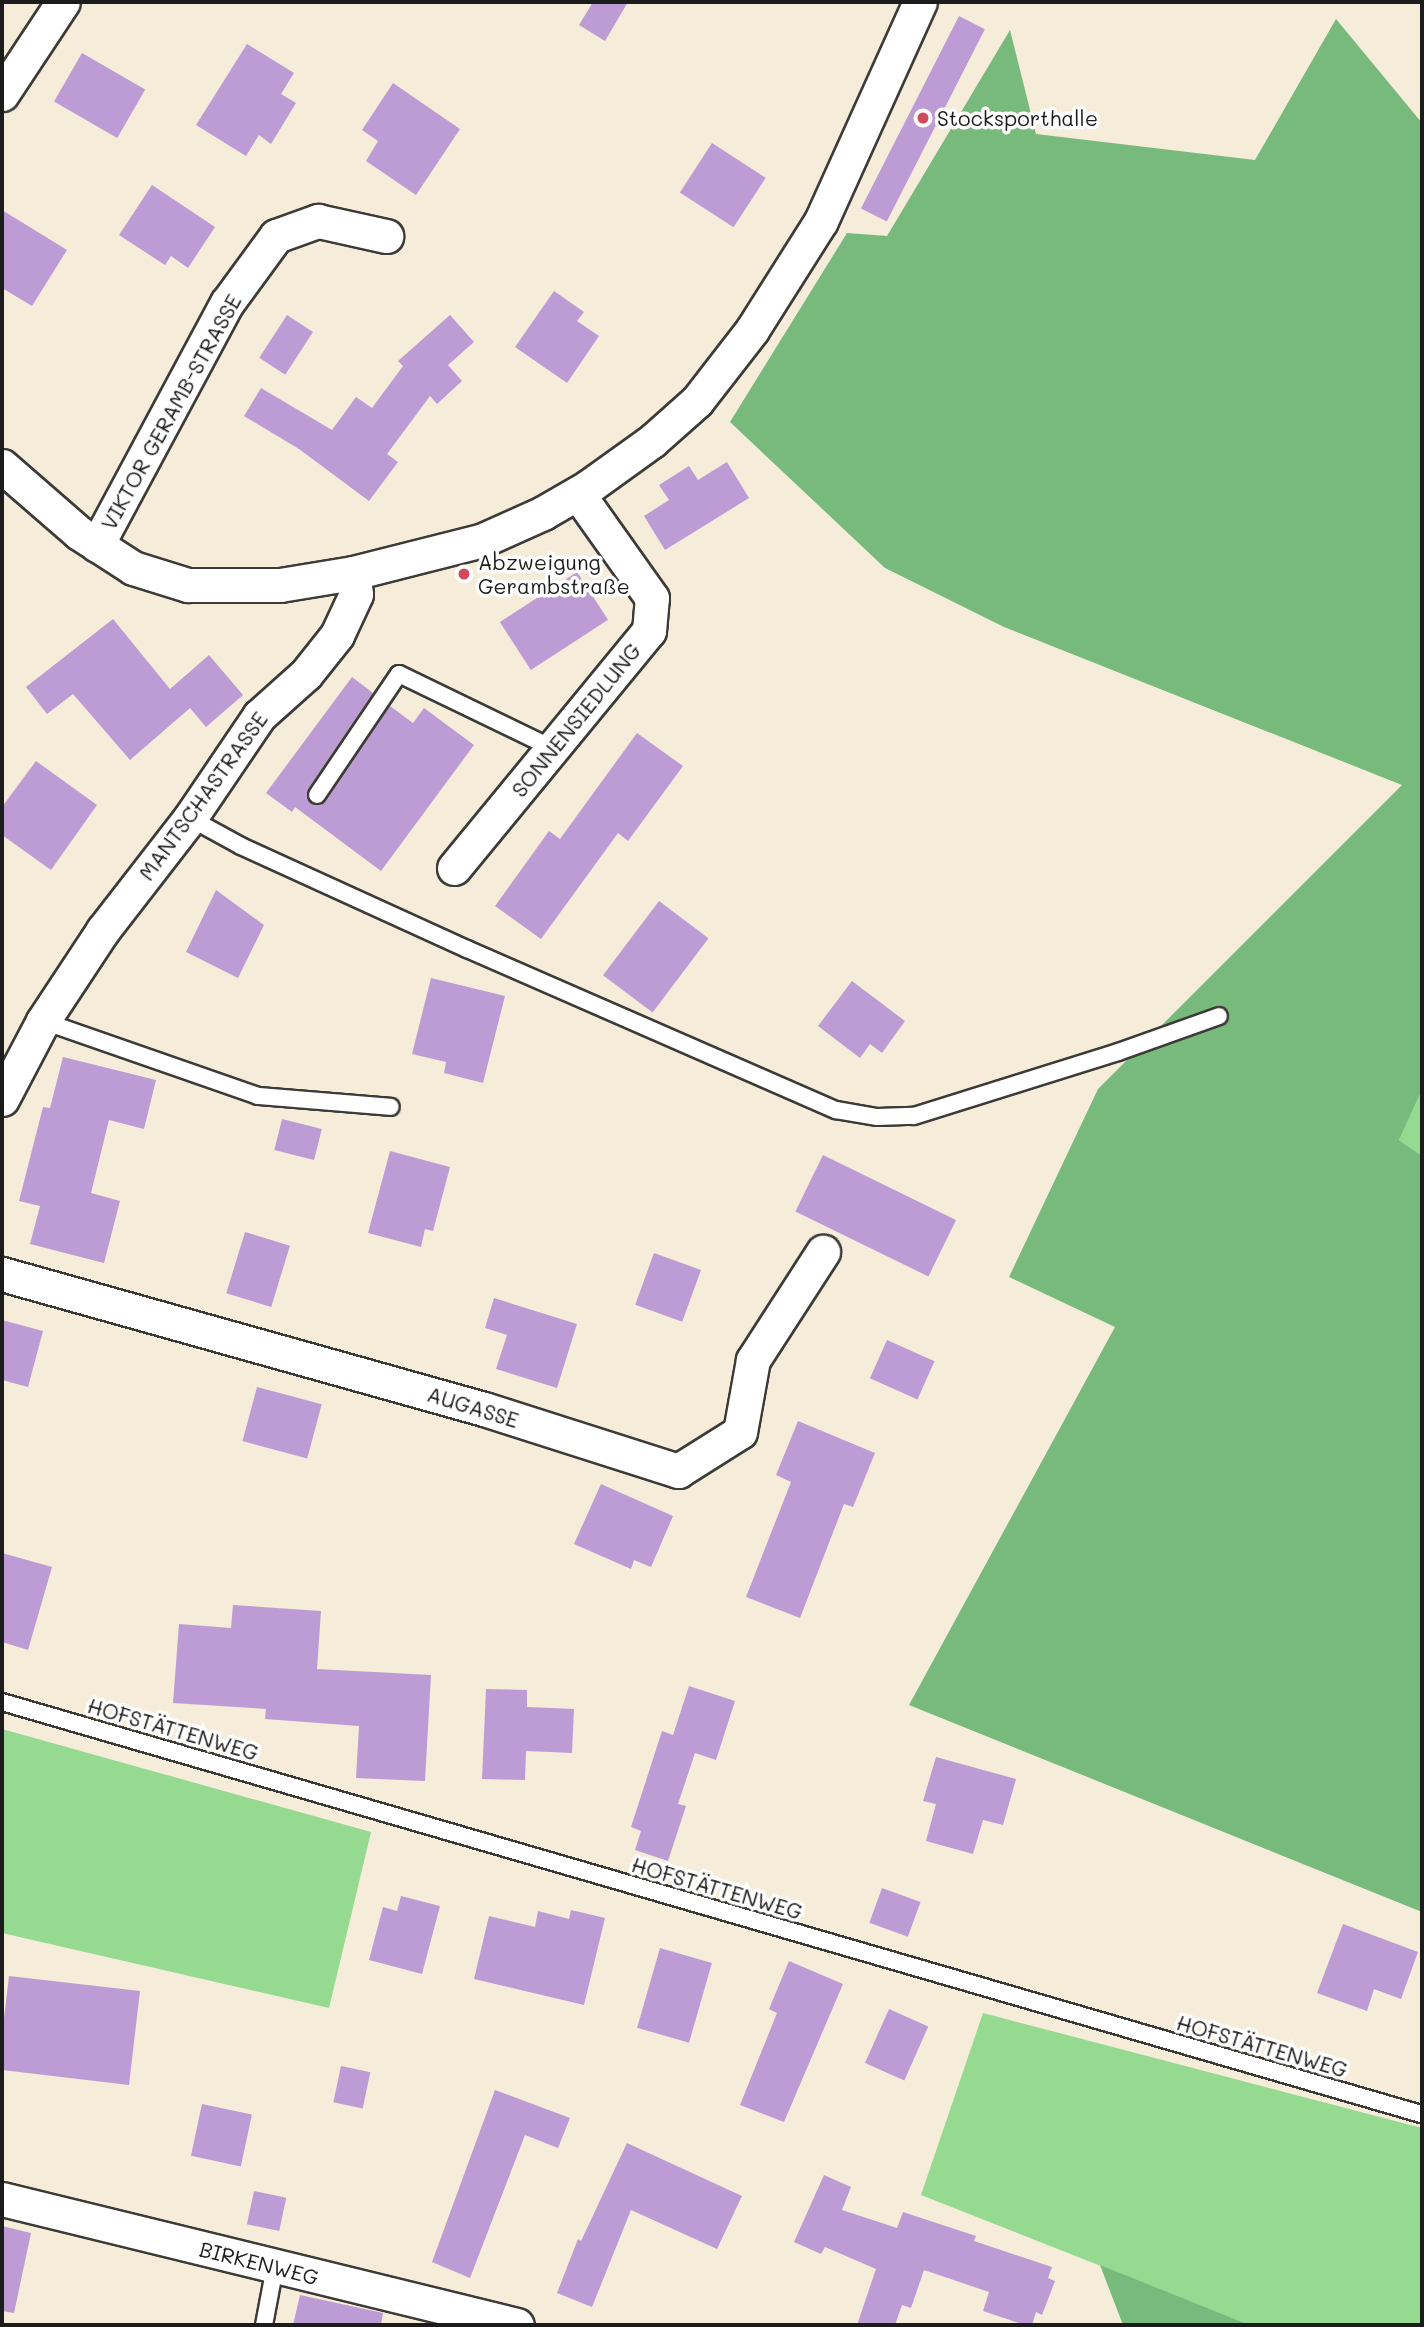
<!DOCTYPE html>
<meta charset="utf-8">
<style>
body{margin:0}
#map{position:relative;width:1424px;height:2327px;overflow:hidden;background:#f5ecd9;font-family:Mali,sans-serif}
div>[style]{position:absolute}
.green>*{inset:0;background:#96da92}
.forest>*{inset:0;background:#78ba7c}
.building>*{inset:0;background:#bd9cd6;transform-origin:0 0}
.roads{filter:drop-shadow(2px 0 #3d3b38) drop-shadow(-2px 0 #3d3b38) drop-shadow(0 2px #3d3b38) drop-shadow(0 -2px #3d3b38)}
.lane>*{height:16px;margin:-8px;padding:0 8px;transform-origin:8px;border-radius:8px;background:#fff}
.street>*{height:33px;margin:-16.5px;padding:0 16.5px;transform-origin:16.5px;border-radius:16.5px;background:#fff}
.dots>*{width:19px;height:19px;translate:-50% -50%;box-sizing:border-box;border:4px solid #fff;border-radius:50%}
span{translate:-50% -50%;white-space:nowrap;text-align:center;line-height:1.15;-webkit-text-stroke:7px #fff;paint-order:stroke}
.poi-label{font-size:21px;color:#1c1c1c}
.left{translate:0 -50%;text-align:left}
.street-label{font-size:21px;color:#1c1c1c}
.frame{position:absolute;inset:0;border:4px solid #1c1c1c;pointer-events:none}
</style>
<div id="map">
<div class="green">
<i style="clip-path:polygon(1422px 1090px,1422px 1156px,1399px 1140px)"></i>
<i style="clip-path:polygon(2px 1729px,371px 1832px,329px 2008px,2px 1933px)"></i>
<i style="clip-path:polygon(983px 2013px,1422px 2128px,1422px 2325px,1250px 2325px,921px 2195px)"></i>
</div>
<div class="forest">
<i style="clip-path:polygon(1336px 19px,1422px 123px,1422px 1090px,1399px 1140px,1422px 1156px,1422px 1912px,909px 1705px,1115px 1327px,1009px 1277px,1098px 1089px,1402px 785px,1004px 627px,885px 568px,730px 422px,847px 233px,887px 236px,1010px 30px,1036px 134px,1255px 160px)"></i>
<i style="clip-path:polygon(1100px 2265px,1250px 2325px,1123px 2325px)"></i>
</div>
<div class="building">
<i style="clip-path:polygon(593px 2px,628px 2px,605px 41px,579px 25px)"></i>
<i style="left:959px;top:16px;width:29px;height:216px;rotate:27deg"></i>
<i style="clip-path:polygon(247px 44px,294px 73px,281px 94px,296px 103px,271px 144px,259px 135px,246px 156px,196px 125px)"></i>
<i style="left:82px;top:53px;width:73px;height:56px;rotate:30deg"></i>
<i style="clip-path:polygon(393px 83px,460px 129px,416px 195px,366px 161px,378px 141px,362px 130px)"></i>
<i style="left:712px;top:143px;width:64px;height:59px;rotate:33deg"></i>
<i style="clip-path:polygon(152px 185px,215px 227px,188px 268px,171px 256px,165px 265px,119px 235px)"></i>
<i style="clip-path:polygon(2px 210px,67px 250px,32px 306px,2px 288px)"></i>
<i style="clip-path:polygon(554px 291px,584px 312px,577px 321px,599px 336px,567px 383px,515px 347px)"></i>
<i style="left:287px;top:315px;width:31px;height:51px;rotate:33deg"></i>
<i style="clip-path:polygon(450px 315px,474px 342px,448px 365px,462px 381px,437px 404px,430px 396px,387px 454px,398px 462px,369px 501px,299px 449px,244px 416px,261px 388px,332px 430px,356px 397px,372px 408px,403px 366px,398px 361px)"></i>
<i style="clip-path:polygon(727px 462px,749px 498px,665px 550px,644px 516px,669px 500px,659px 485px,689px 466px,698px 480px)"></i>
<i style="left:577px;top:572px;width:57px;height:92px;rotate:57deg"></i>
<i style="clip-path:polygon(113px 619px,170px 689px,209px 655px,243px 695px,206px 727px,190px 708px,130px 760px,73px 694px,47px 714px,26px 687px)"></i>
<i style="clip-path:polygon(352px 677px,373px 693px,308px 789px,307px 799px,312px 804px,321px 805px,326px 801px,390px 706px,413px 723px,424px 708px,474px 745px,381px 871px,295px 807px,292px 812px,266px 793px)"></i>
<i style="clip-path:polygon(637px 733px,683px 766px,628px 841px,618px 833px,541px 939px,495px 906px,549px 831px,560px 839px)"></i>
<i style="clip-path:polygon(36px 761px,97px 805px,51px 870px,2px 835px,2px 807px)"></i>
<i style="clip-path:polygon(216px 890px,264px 925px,238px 978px,186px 952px)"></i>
<i style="left:659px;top:901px;width:62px;height:93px;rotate:37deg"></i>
<i style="clip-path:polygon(431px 978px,505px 996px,483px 1083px,444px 1073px,446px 1062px,412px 1054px)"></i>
<i style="clip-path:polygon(852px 981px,905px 1021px,882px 1053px,870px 1044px,860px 1058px,818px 1026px)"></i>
<i style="clip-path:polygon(63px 1057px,156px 1080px,144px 1129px,109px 1120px,91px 1193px,120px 1201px,104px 1263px,30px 1244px,40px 1206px,19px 1201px,43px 1107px,50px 1108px)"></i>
<i style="left:282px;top:1119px;width:41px;height:32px;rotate:14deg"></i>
<i style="clip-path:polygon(390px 1151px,450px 1167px,433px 1231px,425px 1229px,421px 1247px,368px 1233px)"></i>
<i style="left:823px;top:1155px;width:148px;height:63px;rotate:26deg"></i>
<i style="left:245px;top:1232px;width:47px;height:64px;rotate:17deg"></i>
<i style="left:654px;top:1253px;width:50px;height:55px;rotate:20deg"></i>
<i style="clip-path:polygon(494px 1298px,577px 1324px,557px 1388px,496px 1369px,507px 1335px,485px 1328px)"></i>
<i style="clip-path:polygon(2px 1320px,43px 1331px,28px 1387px,2px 1380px)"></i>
<i style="left:887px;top:1340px;width:52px;height:42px;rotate:24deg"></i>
<i style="left:257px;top:1387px;width:67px;height:56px;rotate:15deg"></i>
<i style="clip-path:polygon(798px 1421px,875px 1453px,853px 1507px,844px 1504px,800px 1618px,746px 1597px,791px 1482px,776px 1475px)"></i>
<i style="clip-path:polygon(601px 1484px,673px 1516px,651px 1567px,634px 1560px,631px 1569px,574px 1544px)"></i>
<i style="clip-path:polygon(2px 1553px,52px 1567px,28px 1650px,2px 1642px)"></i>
<i style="clip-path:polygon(233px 1605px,321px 1611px,317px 1669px,431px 1675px,425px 1781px,356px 1778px,359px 1726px,265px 1719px,266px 1709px,173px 1703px,179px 1624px,231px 1628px)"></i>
<i style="clip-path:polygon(689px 1686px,735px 1701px,716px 1760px,695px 1753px,678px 1804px,686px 1806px,668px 1861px,635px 1850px,641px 1831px,631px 1827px,662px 1731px,673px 1735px)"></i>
<i style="clip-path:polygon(486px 1689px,527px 1690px,527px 1707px,574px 1709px,572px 1753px,526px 1751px,525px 1780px,482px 1779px)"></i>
<i style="clip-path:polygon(936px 1757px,1016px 1779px,1003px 1825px,983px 1820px,973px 1854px,926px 1841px,936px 1804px,923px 1801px)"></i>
<i style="left:882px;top:1888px;width:41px;height:37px;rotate:20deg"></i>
<i style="clip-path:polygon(401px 1896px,440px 1906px,422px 1974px,369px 1960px,383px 1907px,397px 1911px)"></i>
<i style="clip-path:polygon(571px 1910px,605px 1918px,584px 2005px,474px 1979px,489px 1916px,535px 1927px,538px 1911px,569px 1919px)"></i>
<i style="clip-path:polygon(1343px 1924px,1418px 1952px,1401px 1999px,1374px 1989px,1367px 2011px,1317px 1993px)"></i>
<i style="left:660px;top:1948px;width:54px;height:83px;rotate:16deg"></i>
<i style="clip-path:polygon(789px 1961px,843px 1984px,784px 2122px,740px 2105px,777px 2013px,769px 2009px)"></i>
<i style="clip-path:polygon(9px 1976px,140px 1991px,129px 2085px,2px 2070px,2px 2035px)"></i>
<i style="left:889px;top:2009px;width:43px;height:59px;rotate:24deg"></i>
<i style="left:341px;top:2066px;width:30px;height:37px;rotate:12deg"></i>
<i style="clip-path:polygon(495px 2090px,570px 2118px,558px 2148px,525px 2135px,470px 2278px,432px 2262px)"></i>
<i style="left:202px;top:2104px;width:51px;height:53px;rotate:12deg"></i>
<i style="clip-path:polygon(627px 2143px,742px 2196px,717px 2249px,631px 2210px,592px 2307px,557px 2293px,578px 2239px,581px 2241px)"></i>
<i style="clip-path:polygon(824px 2175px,851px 2187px,842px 2210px,897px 2228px,903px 2212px,976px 2236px,974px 2241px,1052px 2267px,1048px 2278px,1055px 2281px,1042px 2315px,1036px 2312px,1032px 2325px,1025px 2325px,983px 2311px,989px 2292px,924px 2270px,911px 2308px,902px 2305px,895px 2325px,857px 2325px,876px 2269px,825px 2247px,821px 2254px,794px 2242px)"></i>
<i style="left:254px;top:2191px;width:33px;height:34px;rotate:12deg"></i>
<i style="clip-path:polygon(2px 2226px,31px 2233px,14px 2313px,2px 2311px)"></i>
<i style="clip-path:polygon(300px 2295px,383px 2313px,381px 2325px,293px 2325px)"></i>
</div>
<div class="roads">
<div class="lane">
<i style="left:317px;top:795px;width:146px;rotate:-55.9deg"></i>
<i style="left:399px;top:674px;width:172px;rotate:25.8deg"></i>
<i style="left:190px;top:818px;width:58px;rotate:28.8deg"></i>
<i style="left:241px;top:846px;width:248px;rotate:24.5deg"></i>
<i style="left:467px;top:949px;width:403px;rotate:23.6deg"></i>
<i style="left:836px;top:1110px;width:42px;rotate:9.7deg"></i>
<i style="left:877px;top:1117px;width:37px;rotate:-2deg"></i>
<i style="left:914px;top:1116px;width:214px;rotate:-17.4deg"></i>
<i style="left:1118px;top:1052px;width:107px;rotate:-19.6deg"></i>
<i style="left:43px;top:1021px;width:228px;rotate:19.2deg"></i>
<i style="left:258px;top:1096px;width:133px;rotate:4.7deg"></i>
<i style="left:2px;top:1702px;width:1478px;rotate:16.19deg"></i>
<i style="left:264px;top:2325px;width:59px;rotate:-79.3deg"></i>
</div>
<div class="street">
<i style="left:2px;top:94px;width:110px;rotate:-56.5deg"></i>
<i style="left:2px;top:466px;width:102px;rotate:41deg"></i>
<i style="left:79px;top:533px;width:64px;rotate:32.9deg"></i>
<i style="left:133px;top:568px;width:58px;rotate:17.2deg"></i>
<i style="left:188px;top:585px;width:92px"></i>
<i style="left:280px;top:585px;width:74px;rotate:-9.3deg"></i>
<i style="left:353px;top:573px;width:134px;rotate:-14.2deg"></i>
<i style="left:483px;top:540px;width:66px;rotate:-24.2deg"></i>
<i style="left:543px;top:513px;width:52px;rotate:-30deg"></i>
<i style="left:588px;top:487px;width:79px;rotate:-35.7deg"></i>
<i style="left:652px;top:441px;width:60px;rotate:-41.6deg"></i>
<i style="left:697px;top:401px;width:90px;rotate:-52.2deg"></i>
<i style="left:752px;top:330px;width:129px;rotate:-57.7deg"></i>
<i style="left:821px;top:221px;width:240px;rotate:-65.7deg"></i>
<i style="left:97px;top:545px;width:275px;rotate:-61.8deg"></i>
<i style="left:227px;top:303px;width:83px;rotate:-53.8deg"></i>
<i style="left:276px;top:236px;width:45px;rotate:-19.7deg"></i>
<i style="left:318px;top:221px;width:70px;rotate:12.4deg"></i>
<i style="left:454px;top:868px;width:307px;rotate:-50.6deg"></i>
<i style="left:649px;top:631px;width:33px;rotate:-85deg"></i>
<i style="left:652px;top:598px;width:128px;rotate:-125.4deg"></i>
<i style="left:2px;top:1099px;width:88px;rotate:-62.3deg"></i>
<i style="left:43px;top:1021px;width:109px;rotate:-56.6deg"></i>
<i style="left:103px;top:930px;width:142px;rotate:-52.2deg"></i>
<i style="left:190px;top:818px;width:123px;rotate:-55.9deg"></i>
<i style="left:259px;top:716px;width:63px;rotate:-41.8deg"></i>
<i style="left:306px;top:674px;width:50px;rotate:-51.5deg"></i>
<i style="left:337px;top:635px;width:45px;rotate:-65.1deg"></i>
<i style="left:356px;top:594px;width:21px;rotate:-98deg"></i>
<i style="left:2px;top:1274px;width:501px;rotate:15.65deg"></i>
<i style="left:484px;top:1409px;width:204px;rotate:17.7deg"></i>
<i style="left:678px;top:1471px;width:73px;rotate:-32.2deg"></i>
<i style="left:740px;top:1432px;width:73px;rotate:-79.8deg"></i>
<i style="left:753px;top:1360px;width:129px;rotate:-57.1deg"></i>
<i style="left:2px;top:2199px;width:530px;rotate:13.75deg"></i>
</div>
</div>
<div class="dots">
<i style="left:923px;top:118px;background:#d1495b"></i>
<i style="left:464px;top:574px;background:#d1495b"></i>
</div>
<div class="poi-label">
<span class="left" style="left:937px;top:118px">Stocksporthalle</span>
<span class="left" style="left:478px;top:574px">Abzweigung<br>Gerambstraße</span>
</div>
<div class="street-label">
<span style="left:171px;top:412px;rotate:-61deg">VIKTOR GERAMB-STRASSE</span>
<span style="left:576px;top:720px;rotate:-51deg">SONNENSIEDLUNG</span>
<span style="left:203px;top:796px;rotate:-54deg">MANTSCHASTRASSE</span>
<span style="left:473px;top:1407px;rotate:17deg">AUGASSE</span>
<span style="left:173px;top:1729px;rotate:16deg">HOFSTÄTTENWEG</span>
<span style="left:717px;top:1888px;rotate:16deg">HOFSTÄTTENWEG</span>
<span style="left:1262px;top:2046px;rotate:16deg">HOFSTÄTTENWEG</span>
<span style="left:259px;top:2263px;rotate:14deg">BIRKENWEG</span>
</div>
<div class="frame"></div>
</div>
